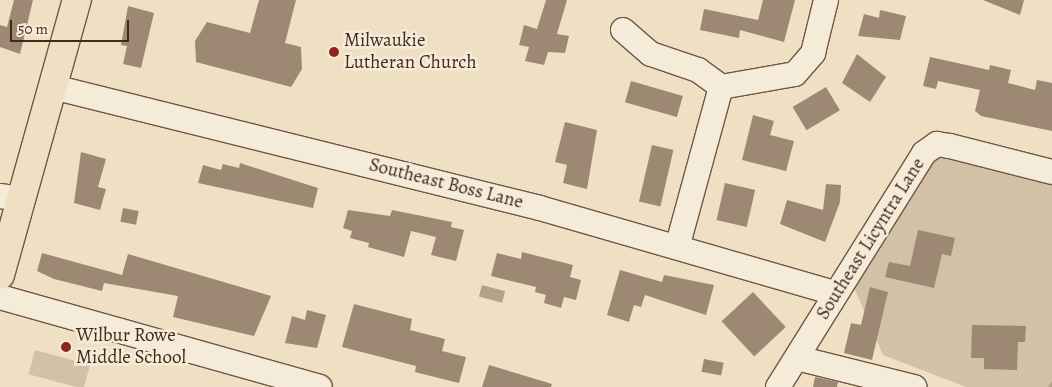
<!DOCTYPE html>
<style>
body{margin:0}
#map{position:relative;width:1052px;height:387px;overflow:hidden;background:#efe0c4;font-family:Alegreya,serif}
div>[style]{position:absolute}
.green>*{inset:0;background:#d2c1a7;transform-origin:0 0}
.water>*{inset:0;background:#b5a18b;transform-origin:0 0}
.stream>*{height:5px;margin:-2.5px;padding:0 2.5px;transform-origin:2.5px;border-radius:2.5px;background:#b5a18b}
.building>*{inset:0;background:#9d8873;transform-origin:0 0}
.roads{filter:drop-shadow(1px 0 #705645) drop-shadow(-1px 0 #705645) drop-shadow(0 1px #705645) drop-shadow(0 -1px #705645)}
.minor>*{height:24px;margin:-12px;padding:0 12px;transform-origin:12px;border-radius:12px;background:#f5ebd9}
.major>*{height:28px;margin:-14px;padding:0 14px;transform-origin:14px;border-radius:14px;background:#efe0c4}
.dots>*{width:14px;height:14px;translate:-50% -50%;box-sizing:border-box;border:2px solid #f5ebd9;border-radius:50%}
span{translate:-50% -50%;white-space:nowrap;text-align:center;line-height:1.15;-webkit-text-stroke:5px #f5ebd9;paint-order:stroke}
.poi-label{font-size:19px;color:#45281b}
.left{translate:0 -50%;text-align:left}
.street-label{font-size:19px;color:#45281b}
.scale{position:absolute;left:10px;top:20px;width:119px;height:22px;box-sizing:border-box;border:2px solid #45281b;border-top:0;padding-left:6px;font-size:15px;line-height:18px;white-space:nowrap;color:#45281b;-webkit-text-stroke:4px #f5ebd9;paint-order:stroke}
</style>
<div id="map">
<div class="green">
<i style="clip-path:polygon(944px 153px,1052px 180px,1052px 387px,966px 387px,883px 355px,853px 285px,926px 164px)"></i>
<i style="left:35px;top:350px;width:57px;height:25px;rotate:15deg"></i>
</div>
<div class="water">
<i style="left:482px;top:285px;width:24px;height:12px;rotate:15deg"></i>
</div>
<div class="stream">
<i style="left:1050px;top:387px;width:4px;rotate:-56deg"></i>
</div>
<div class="building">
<i style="clip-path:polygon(14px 0,33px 0,20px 54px,0 47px,0 25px,7px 27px)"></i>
<i style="clip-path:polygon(259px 0,296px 0,285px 43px,301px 47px,302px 69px,291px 87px,196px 62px,195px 41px,207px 22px,250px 33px)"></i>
<i style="clip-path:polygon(546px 0,567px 0,557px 34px,569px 36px,565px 53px,548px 52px,544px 65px,525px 61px,529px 47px,519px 45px,524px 25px,537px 29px)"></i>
<i style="clip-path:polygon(763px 0,795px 0,784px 42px,740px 30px,739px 38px,700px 30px,704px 9px,758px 20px)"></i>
<i style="clip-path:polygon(983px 0,1024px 0,1020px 15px)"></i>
<i style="clip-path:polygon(128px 6px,154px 13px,141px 68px,123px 64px,127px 46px,121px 45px)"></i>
<i style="clip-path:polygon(880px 10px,906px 16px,900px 40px,858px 36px,864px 14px,879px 18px)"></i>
<i style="clip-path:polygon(857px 54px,886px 77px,870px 102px,842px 83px)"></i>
<i style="clip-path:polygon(930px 57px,989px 70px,990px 65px,1011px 70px,1008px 83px,1035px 90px,1037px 80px,1052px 83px,1052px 131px,981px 116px,975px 111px,980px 90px,938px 81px,936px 89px,923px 86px)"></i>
<i style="left:631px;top:81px;width:54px;height:22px;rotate:16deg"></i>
<i style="left:826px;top:87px;width:27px;height:39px;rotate:59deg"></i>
<i style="clip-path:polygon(753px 115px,774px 121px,770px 135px,794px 141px,786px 171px,742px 160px)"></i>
<i style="clip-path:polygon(565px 122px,597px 130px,587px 189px,563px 183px,567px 165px,555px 162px)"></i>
<i style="left:652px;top:145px;width:22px;height:58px;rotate:13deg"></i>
<i style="clip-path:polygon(81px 152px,106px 159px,98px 187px,106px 189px,100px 210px,74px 203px)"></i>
<i style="clip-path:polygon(240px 163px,318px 188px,313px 208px,198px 183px,203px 165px,221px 170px,223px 164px,239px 168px)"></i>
<i style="left:725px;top:183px;width:31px;height:38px;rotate:13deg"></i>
<i style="clip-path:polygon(826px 184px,841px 185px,840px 202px,825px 242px,780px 224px,787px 200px,823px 210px)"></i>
<i style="left:123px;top:208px;width:16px;height:14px;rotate:11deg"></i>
<i style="clip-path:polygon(348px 210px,390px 216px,392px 210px,452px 222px,451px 227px,464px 230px,456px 261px,431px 255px,436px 237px,411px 231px,404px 257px,368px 247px,369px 243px,350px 238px,352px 231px,343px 228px)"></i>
<i style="clip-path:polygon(918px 230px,955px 238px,951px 256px,942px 254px,934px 288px,885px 277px,889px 262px,910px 266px)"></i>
<i style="clip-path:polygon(522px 252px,573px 265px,570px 277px,581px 280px,576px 300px,564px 297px,561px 308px,544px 303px,546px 295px,535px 292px,536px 287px,491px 276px,497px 253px,521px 259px)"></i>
<i style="clip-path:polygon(42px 253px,122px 275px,128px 254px,271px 296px,254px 336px,173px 317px,178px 296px,104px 283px,102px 291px,54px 279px,37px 271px)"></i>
<i style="clip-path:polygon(620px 270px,662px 282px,664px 275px,714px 285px,706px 315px,645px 295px,641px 307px,634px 305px,629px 322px,607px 315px)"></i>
<i style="clip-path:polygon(870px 287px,888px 292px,872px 360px,844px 353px,851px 323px,861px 325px)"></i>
<i style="left:753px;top:292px;width:48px;height:43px;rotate:47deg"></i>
<i style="clip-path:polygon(354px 304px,412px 319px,410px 330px,445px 339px,442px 351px,466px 357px,459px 383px,415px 372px,416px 366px,342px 347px)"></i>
<i style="clip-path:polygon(307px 310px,326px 315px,317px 348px,285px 343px,292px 316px,305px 320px)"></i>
<i style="clip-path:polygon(972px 325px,1026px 326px,1025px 342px,1018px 342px,1017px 370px,984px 369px,984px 358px,971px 358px)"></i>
<i style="left:704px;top:359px;width:20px;height:13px;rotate:11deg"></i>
<i style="clip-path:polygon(489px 365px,552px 384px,551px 387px,482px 387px)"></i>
<i style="clip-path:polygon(815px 377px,838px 382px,837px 387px,813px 387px)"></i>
</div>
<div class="roads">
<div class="minor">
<i style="left:623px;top:30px;width:37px;rotate:41deg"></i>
<i style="left:651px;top:54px;width:50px;rotate:18.8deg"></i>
<i style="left:698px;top:70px;width:29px;rotate:36deg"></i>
<i style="left:53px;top:87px;width:502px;rotate:13.95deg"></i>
<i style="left:540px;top:208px;width:307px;rotate:16.1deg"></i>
<i style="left:721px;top:87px;width:75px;rotate:-10deg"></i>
<i style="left:795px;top:74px;width:28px;rotate:-49deg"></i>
<i style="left:813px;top:53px;width:55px;rotate:-76.2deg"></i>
<i style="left:0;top:196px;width:21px;rotate:8deg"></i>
<i style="left:678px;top:244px;width:163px;rotate:-74.7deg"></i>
<i style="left:0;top:297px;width:332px;rotate:15.7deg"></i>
<i style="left:797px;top:358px;width:121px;rotate:13.9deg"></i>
<i style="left:778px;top:387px;width:276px;rotate:-58deg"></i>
<i style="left:924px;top:153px;width:16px;rotate:-35deg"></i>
<i style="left:937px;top:144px;width:13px;rotate:9deg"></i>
<i style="left:950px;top:146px;width:105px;rotate:14.3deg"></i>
</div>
<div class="major">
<i style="left:0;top:275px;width:286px;rotate:-74.4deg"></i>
</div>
</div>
<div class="dots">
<i style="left:334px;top:52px;background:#8f2418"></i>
<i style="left:66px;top:347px;background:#8f2418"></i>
</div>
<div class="poi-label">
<span class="left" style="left:344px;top:52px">Milwaukie<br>Lutheran Church</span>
<span class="left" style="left:76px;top:347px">Wilbur Rowe<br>Middle School</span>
</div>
<div class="street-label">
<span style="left:446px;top:184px;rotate:14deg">Southeast Boss Lane</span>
<span style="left:871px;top:239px;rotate:-58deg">Southeast Licyntra Lane</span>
</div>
<div class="scale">50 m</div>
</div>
